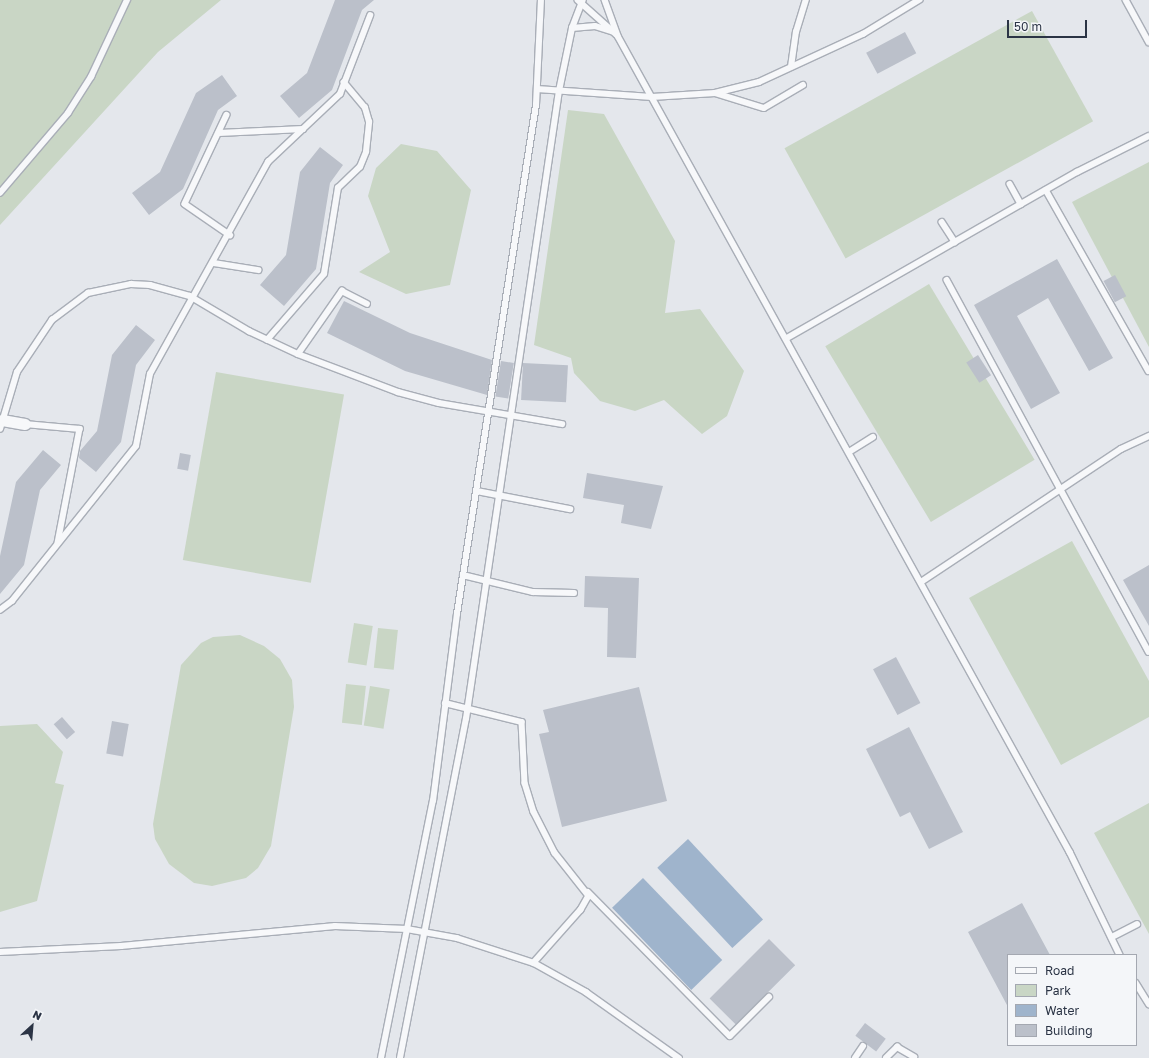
<!DOCTYPE html>
<style>
body{margin:0}
#map{position:relative;width:1149px;height:1058px;overflow:hidden;background:#e4e7ec;font-family:"Golos Text",sans-serif}
div>[style]{position:absolute}
.green>*{inset:0;background:#c9d6c5;transform-origin:0 0}
.water>*{inset:0;background:#9fb4cc;transform-origin:0 0}
.building>*{inset:0;background:#bbc0ca;transform-origin:0 0}
.roads{filter:drop-shadow(1px 0 #a9aeb7) drop-shadow(-1px 0 #a9aeb7) drop-shadow(0 1px #a9aeb7) drop-shadow(0 -1px #a9aeb7)}
.lane>*{height:5.5px;margin:-2.75px;padding:0 2.75px;transform-origin:2.75px;border-radius:2.75px;background:#f7f8fa}
.street>*{height:11px;margin:-5.5px;padding:0 5.5px;transform-origin:5.5px;border-radius:5.5px;background:#f7f8fa}
span{translate:-50% -50%;white-space:nowrap;text-align:center;line-height:1.15;-webkit-text-stroke:3.5px #f4f6f9;paint-order:stroke}
.legend{position:absolute;left:1007px;top:954px;width:130px;height:92px;box-sizing:border-box;background:#f4f6f9;border:1px solid #a4a8b1;margin:0;padding:5px 7px;list-style:none;font-size:12px;color:#2b3445}
.legend li{display:flex;align-items:center;gap:8px;height:20px}
.legend b{width:20px;border:1px solid #a4a8b1}
.north{position:absolute;left:12px;top:1006px;width:40px;height:40px;-webkit-text-stroke:3px #f4f6f9;paint-order:stroke;rotate:26deg;font-size:11px;font-weight:700;line-height:16px;text-align:center;color:#2b3445}
.north::after{content:'';display:block;margin:auto;width:14px;height:18px;background:#2b3445;clip-path:polygon(50% 0,100% 100%,50% 72%,0 100%)}
.scale{position:absolute;left:1007px;top:20px;width:80px;height:18px;box-sizing:border-box;border:2px solid #2b3445;border-top:0;padding-left:5px;font-size:12px;line-height:14px;white-space:nowrap;color:#2b3445;-webkit-text-stroke:3px #f4f6f9;paint-order:stroke}
</style>
<div id="map">
<div class="green">
<i style="clip-path:polygon(0 0,221px 0,158px 52px,0 225px)"></i>
<i style="left:1032px;top:11px;width:126px;height:283px;rotate:61deg"></i>
<i style="clip-path:polygon(568px 110px,604px 114px,675px 241px,665px 313px,700px 309px,744px 371px,727px 416px,702px 434px,664px 400px,635px 411px,600px 401px,574px 373px,571px 358px,534px 345px)"></i>
<i style="clip-path:polygon(401px 144px,437px 151px,471px 190px,450px 285px,406px 294px,359px 272px,390px 252px,368px 196px,376px 168px)"></i>
<i style="clip-path:polygon(1149px 162px,1149px 347px,1072px 202px)"></i>
<i style="left:929px;top:284px;width:205px;height:121px;rotate:59deg"></i>
<i style="left:216px;top:372px;width:130px;height:191px;rotate:10deg"></i>
<i style="clip-path:polygon(1072px 541px,1149px 681px,1149px 717px,1061px 765px,969px 598px)"></i>
<i style="left:354px;top:623px;width:19px;height:40px;rotate:9deg"></i>
<i style="left:378px;top:628px;width:20px;height:40px;rotate:6deg"></i>
<i style="clip-path:polygon(240px 635px,264px 646px,280px 659px,292px 680px,294px 707px,271px 846px,258px 868px,246px 878px,212px 886px,194px 883px,169px 864px,155px 839px,153px 824px,181px 665px,201px 643px,213px 637px)"></i>
<i style="left:346px;top:684px;width:20px;height:39px;rotate:6deg"></i>
<i style="left:370px;top:686px;width:20px;height:40px;rotate:9deg"></i>
<i style="clip-path:polygon(37px 724px,63px 752px,55px 783px,64px 785px,37px 901px,0 912px,0 726px)"></i>
<i style="clip-path:polygon(1149px 803px,1149px 934px,1094px 833px)"></i>
</div>
<div class="water">
<i style="left:688px;top:839px;width:110px;height:42px;rotate:47deg"></i>
<i style="left:643px;top:878px;width:114px;height:43px;rotate:46deg"></i>
</div>
<div class="building">
<i style="clip-path:polygon(335px 0,374px 0,362px 10px,332px 90px,299px 118px,280px 96px,307px 73px)"></i>
<i style="left:905px;top:32px;width:24px;height:44px;rotate:62deg"></i>
<i style="clip-path:polygon(222px 75px,237px 96px,218px 110px,183px 189px,149px 215px,132px 193px,160px 172px,196px 93px)"></i>
<i style="clip-path:polygon(320px 147px,343px 165px,330px 183px,316px 269px,284px 306px,260px 285px,286px 255px,300px 172px)"></i>
<i style="clip-path:polygon(1057px 259px,1113px 358px,1089px 371px,1048px 298px,1017px 316px,1060px 393px,1031px 409px,974px 305px)"></i>
<i style="left:1115px;top:275px;width:24px;height:13px;rotate:62deg"></i>
<i style="clip-path:polygon(344px 301px,410px 333px,492px 360px,487px 395px,405px 371px,327px 333px)"></i>
<i style="clip-path:polygon(136px 325px,155px 340px,136px 365px,121px 442px,96px 472px,79px 458px,80px 451px,97px 431px,112px 355px)"></i>
<i style="left:978px;top:355px;width:24px;height:14px;rotate:57deg"></i>
<i style="left:501px;top:361px;width:13px;height:36px;rotate:9deg"></i>
<i style="left:523px;top:363px;width:45px;height:37px;rotate:3deg"></i>
<i style="clip-path:polygon(43px 450px,61px 465px,40px 490px,24px 565px,0 594px,0 556px,16px 482px)"></i>
<i style="left:180px;top:453px;width:11px;height:16px;rotate:10deg"></i>
<i style="clip-path:polygon(587px 473px,663px 486px,651px 529px,621px 523px,624px 505px,583px 498px)"></i>
<i style="clip-path:polygon(1149px 565px,1149px 626px,1123px 580px)"></i>
<i style="clip-path:polygon(585px 576px,639px 578px,636px 658px,607px 657px,608px 608px,584px 607px)"></i>
<i style="left:896px;top:657px;width:52px;height:26px;rotate:62deg"></i>
<i style="clip-path:polygon(639px 687px,667px 801px,562px 827px,539px 734px,549px 732px,543px 710px)"></i>
<i style="left:62px;top:717px;width:20px;height:11px;rotate:49deg"></i>
<i style="left:112px;top:721px;width:17px;height:33px;rotate:10deg"></i>
<i style="clip-path:polygon(909px 727px,963px 832px,929px 849px,910px 812px,900px 817px,866px 749px)"></i>
<i style="clip-path:polygon(1022px 903px,1050px 955px,1008px 955px,1008px 1007px,968px 932px)"></i>
<i style="left:769px;top:939px;width:37px;height:84px;rotate:45deg"></i>
<i style="left:865px;top:1023px;width:26px;height:16px;rotate:37deg"></i>
</div>
<div class="roads">
<div class="lane">
<i style="left:578px;top:0;width:51px;rotate:41.8deg"></i>
<i style="left:605px;top:0;width:38px;rotate:70deg"></i>
<i style="left:618px;top:36px;width:933px;rotate:61.02deg"></i>
<i style="left:1070px;top:852px;width:114px;rotate:64.1deg"></i>
<i style="left:1126px;top:0;width:48px;rotate:61.3deg"></i>
<i style="left:572px;top:28px;width:23px;rotate:-5deg"></i>
<i style="left:595px;top:26px;width:17px;rotate:17deg"></i>
<i style="left:791px;top:67px;width:35px;rotate:-82deg"></i>
<i style="left:796px;top:32px;width:34px;rotate:-73deg"></i>
<i style="left:537px;top:89px;width:115px;rotate:4deg"></i>
<i style="left:652px;top:97px;width:63px;rotate:-3.6deg"></i>
<i style="left:715px;top:93px;width:45px;rotate:-14deg"></i>
<i style="left:759px;top:82px;width:115px;rotate:-24.8deg"></i>
<i style="left:863px;top:34px;width:66px;rotate:-31.3deg"></i>
<i style="left:715px;top:93px;width:51px;rotate:17deg"></i>
<i style="left:764px;top:108px;width:45px;rotate:-30.5deg"></i>
<i style="left:227px;top:115px;width:98px;rotate:115.3deg"></i>
<i style="left:185px;top:204px;width:55px;rotate:34.6deg"></i>
<i style="left:219px;top:133px;width:84px;rotate:-2.7deg"></i>
<i style="left:1010px;top:184px;width:23px;rotate:61deg"></i>
<i style="left:1046px;top:190px;width:208px;rotate:60.4deg"></i>
<i style="left:0;top:193px;width:105px;rotate:-49.6deg"></i>
<i style="left:68px;top:113px;width:43px;rotate:-57.4deg"></i>
<i style="left:91px;top:77px;width:85px;rotate:-64.9deg"></i>
<i style="left:942px;top:222px;width:24px;rotate:57deg"></i>
<i style="left:214px;top:263px;width:45px;rotate:9deg"></i>
<i style="left:947px;top:280px;width:423px;rotate:61.5deg"></i>
<i style="left:787px;top:338px;width:334px;rotate:-29.8deg"></i>
<i style="left:1077px;top:172px;width:80px;rotate:-26.6deg"></i>
<i style="left:267px;top:340px;width:87px;rotate:-49.2deg"></i>
<i style="left:324px;top:274px;width:87px;rotate:-80.8deg"></i>
<i style="left:338px;top:188px;width:30px;rotate:-44deg"></i>
<i style="left:360px;top:167px;width:16px;rotate:-68deg"></i>
<i style="left:366px;top:152px;width:30px;rotate:-84deg"></i>
<i style="left:369px;top:122px;width:15px;rotate:-106deg"></i>
<i style="left:365px;top:108px;width:33px;rotate:-130deg"></i>
<i style="left:298px;top:354px;width:77px;rotate:-55.1deg"></i>
<i style="left:342px;top:291px;width:28px;rotate:27deg"></i>
<i style="left:25px;top:424px;width:55px;rotate:5.2deg"></i>
<i style="left:80px;top:429px;width:116px;rotate:100.9deg"></i>
<i style="left:0;top:429px;width:59px;rotate:-73.4deg"></i>
<i style="left:17px;top:372px;width:63px;rotate:-56.1deg"></i>
<i style="left:52px;top:320px;width:45px;rotate:-36.9deg"></i>
<i style="left:88px;top:293px;width:44px;rotate:-11.8deg"></i>
<i style="left:131px;top:284px;width:19px;rotate:3deg"></i>
<i style="left:150px;top:285px;width:41px;rotate:15.4deg"></i>
<i style="left:190px;top:296px;width:69px;rotate:30.7deg"></i>
<i style="left:249px;top:331px;width:54px;rotate:25.1deg"></i>
<i style="left:298px;top:354px;width:107px;rotate:20.8deg"></i>
<i style="left:398px;top:392px;width:42px;rotate:15deg"></i>
<i style="left:439px;top:403px;width:125px;rotate:9.7deg"></i>
<i style="left:849px;top:452px;width:28px;rotate:-32deg"></i>
<i style="left:477px;top:491px;width:95px;rotate:11deg"></i>
<i style="left:463px;top:575px;width:72px;rotate:13.7deg"></i>
<i style="left:533px;top:592px;width:41px;rotate:1.4deg"></i>
<i style="left:921px;top:582px;width:240px;rotate:-33.6deg"></i>
<i style="left:1121px;top:449px;width:31px;rotate:-25deg"></i>
<i style="left:0;top:610px;width:15px;rotate:-37deg"></i>
<i style="left:12px;top:601px;width:198px;rotate:-51.3deg"></i>
<i style="left:136px;top:446px;width:73px;rotate:-79deg"></i>
<i style="left:150px;top:374px;width:243px;rotate:-60.9deg"></i>
<i style="left:268px;top:162px;width:99px;rotate:-43.4deg"></i>
<i style="left:340px;top:94px;width:84px;rotate:-69deg"></i>
<i style="left:445px;top:703px;width:79px;rotate:13.9deg"></i>
<i style="left:522px;top:722px;width:61px;rotate:87.2deg"></i>
<i style="left:525px;top:783px;width:30px;rotate:73deg"></i>
<i style="left:534px;top:812px;width:46px;rotate:62.9deg"></i>
<i style="left:555px;top:853px;width:55px;rotate:51.7deg"></i>
<i style="left:589px;top:896px;width:16px;rotate:120deg"></i>
<i style="left:581px;top:910px;width:71px;rotate:131.6deg"></i>
<i style="left:588px;top:892px;width:202px;rotate:45.4deg"></i>
<i style="left:730px;top:1036px;width:55px;rotate:-45deg"></i>
<i style="left:1112px;top:937px;width:28px;rotate:-27deg"></i>
<i style="left:0;top:952px;width:121px;rotate:-2.8deg"></i>
<i style="left:121px;top:946px;width:215px;rotate:-5.3deg"></i>
<i style="left:335px;top:926px;width:72px;rotate:2.4deg"></i>
<i style="left:407px;top:929px;width:51px;rotate:10.2deg"></i>
<i style="left:457px;top:938px;width:81px;rotate:18deg"></i>
<i style="left:534px;top:963px;width:60px;rotate:29.1deg"></i>
<i style="left:586px;top:992px;width:114px;rotate:35.4deg"></i>
<i style="left:1136px;top:983px;width:25px;rotate:58deg"></i>
<i style="left:381px;top:1058px;width:262px;rotate:-78.6deg"></i>
<i style="left:433px;top:801px;width:189px;rotate:-82.7deg"></i>
<i style="left:457px;top:614px;width:515px;rotate:-81.18deg"></i>
<i style="left:536px;top:105px;width:105px;rotate:-87.3deg"></i>
<i style="left:400px;top:1058px;width:345px;rotate:-79deg"></i>
<i style="left:466px;top:719px;width:635px;rotate:-81.58deg"></i>
<i style="left:559px;top:91px;width:64px;rotate:-78.3deg"></i>
<i style="left:572px;top:28px;width:30px;rotate:-69deg"></i>
<i style="left:855px;top:1058px;width:14px;rotate:-56deg"></i>
<i style="left:886px;top:1058px;width:16px;rotate:-45deg"></i>
<i style="left:897px;top:1047px;width:20px;rotate:30deg"></i>
</div>
<div class="street">
<i style="left:2px;top:420px;width:23px;rotate:10deg"></i>
</div>
</div>
<ul class="legend">
<li><b style="height:5px;background:#f7f8fa"></b>Road</li>
<li><b style="height:11px;background:#c9d6c5"></b>Park</li>
<li><b style="height:11px;background:#9fb4cc"></b>Water</li>
<li><b style="height:11px;background:#bbc0ca"></b>Building</li>
</ul>
<div class="north">N</div>
<div class="scale">50 m</div>
</div>
